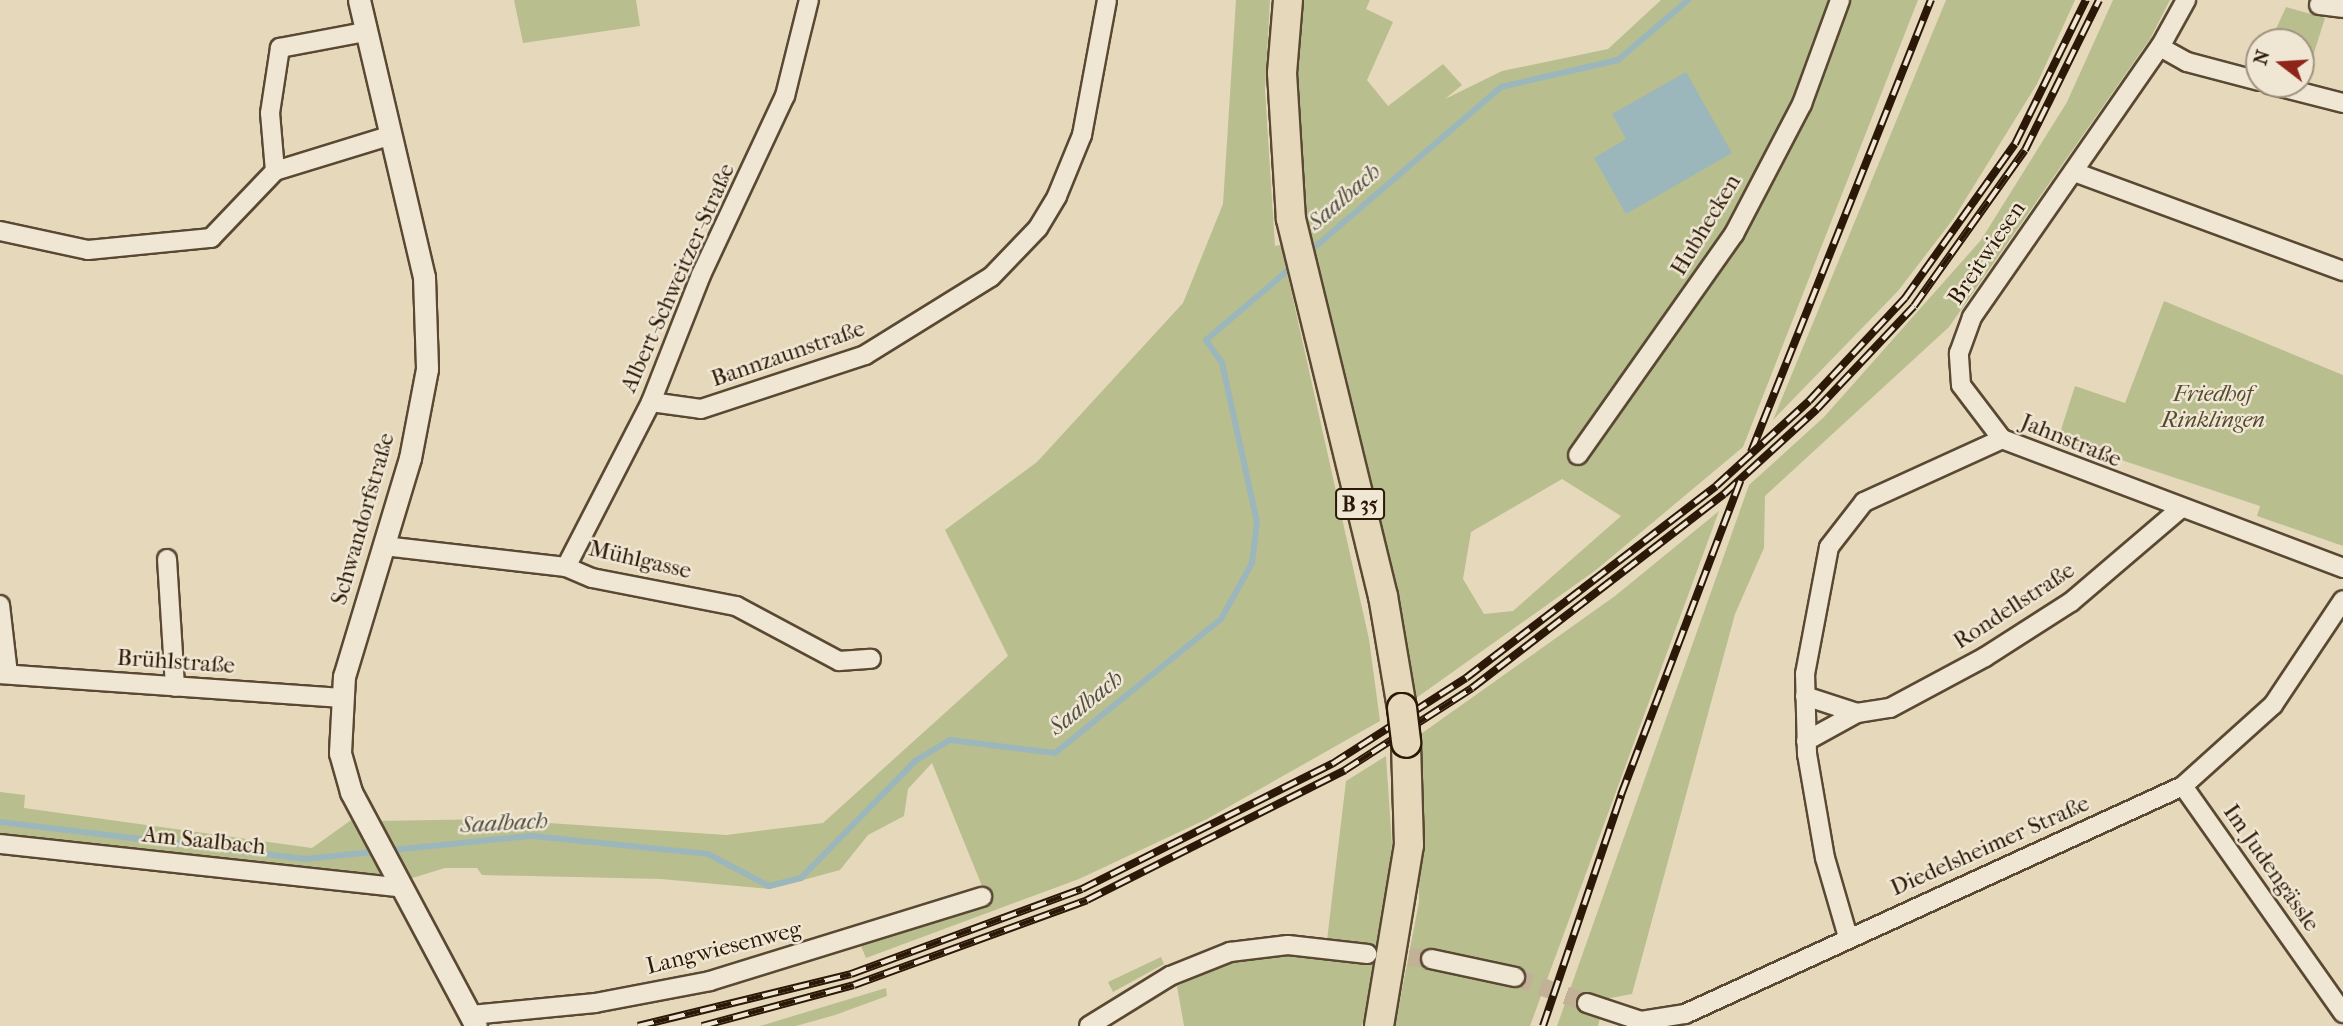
<!DOCTYPE html>
<meta charset="utf-8">
<style>
body{margin:0}
#map{position:relative;width:2343px;height:1026px;overflow:hidden;background:#e6d9bb;font-family:"IM FELL French Canon",serif}
div>[style]{position:absolute}
.green>*{inset:0;background:#b8be8e}
.water>*{inset:0;background:#9cb7bc}
.stream>*{height:6px;margin:-3px;padding:0 3px;transform-origin:3px;border-radius:3px;background:#9cb7bc}
.minor-tunnel>*{height:18px;margin-top:-9px;transform-origin:0;background:repeating-linear-gradient(90deg,#c1b297 0 18px,transparent 0 27px)}
.roads{filter:drop-shadow(2px 0 #5a4833) drop-shadow(-2px 0 #5a4833) drop-shadow(0 2px #5a4833) drop-shadow(0 -2px #5a4833)}
.minor>*{height:18px;margin:-9px;padding:0 9px;transform-origin:9px;border-radius:9px;background:#efe6d3}
.tertiary>*{height:21px;margin:-10.5px;padding:0 10.5px;transform-origin:10.5px;border-radius:10.5px;background:#efe6d3}
.primary>*{height:28px;margin:-14px;padding:0 14px;transform-origin:14px;border-radius:14px;background:#e6d9bb}
.rail>*{height:8px;margin-top:-4px;transform-origin:0;background:repeating-linear-gradient(90deg,#efe6d3 0 16px,#2b1806 0 32px);box-sizing:border-box;border-block:2px solid #2b1806}
.bridges{filter:drop-shadow(2px 0 #2b1806) drop-shadow(-2px 0 #2b1806) drop-shadow(0 2px #2b1806) drop-shadow(0 -2px #2b1806)}
.primary-bridge>*{height:28px;margin:-14px;padding:0 14px;transform-origin:14px;border-radius:14px;background:#e6d9bb}
span{translate:-50% -50%;white-space:nowrap;text-align:center;line-height:1.15;-webkit-text-stroke:5px #efe6d3;paint-order:stroke}
.shield-label span{padding:2px 5px;background:#efe6d3;border:2px solid;border-radius:5px;-webkit-text-stroke-width:0}
.shield-label{font-size:21px;color:#2b1806;font-weight:700}
.street-label{font-size:23px;color:#2b1806}
.park-label{font-size:23px;color:#554a2f;font-style:italic}
.water-label{font-size:24px;color:#535046;font-style:italic}
.north{position:absolute;left:2245px;top:28px;width:70px;height:70px;box-sizing:border-box;background:#efe6d3;border:2px solid #a19481;border-radius:50%;rotate:287deg;font-size:19px;font-weight:700;line-height:28px;text-align:center;color:#2b1806}
.north::after{content:'';display:block;margin:auto;width:24px;height:32px;background:#8f2418;clip-path:polygon(50% 0,100% 100%,50% 72%,0 100%)}
</style>
<div id="map">
<div class="green">
<i style="clip-path:polygon(514px 0,636px 0,640px 26px,523px 43px)"></i>
<i style="clip-path:polygon(1236px 0,1270px 0,1265px 90px,1275px 246px,1281px 245px,1369px 639px,1380px 721px,1207px 819px,1079px 879px,866px 958px,856px 934px,984px 891px,932px 763px,908px 789px,904px 816px,868px 835px,840px 870px,770px 889px,661px 879px,482px 875px,477px 868px,445px 868px,409px 879px,375px 821px,491px 819px,726px 835px,823px 823px,1008px 656px,945px 530px,1037px 462px,1183px 303px,1223px 204px)"></i>
<i style="clip-path:polygon(evenodd,1303px 0,1370px 0,1366px 9px,1393px 22px,1367px 80px,1388px 106px,1443px 64px,1462px 85px,1445px 99px,1502px 71px,1608px 49px,1661px 0,1918px 0,1743px 447px,1596px 570px,1412px 701px,1309px 241px,1293px 91px,1303px 0,1562px 479px,1621px 516px,1513px 611px,1484px 614px,1463px 579px,1471px 532px,1562px 479px)"></i>
<i style="clip-path:polygon(1946px 0,2075px 0,2037px 84px,1954px 218px,1898px 291px,1773px 420px)"></i>
<i style="clip-path:polygon(2113px 0,2170px 0,2150px 39px,1949px 327px,1765px 496px,1764px 548px,1735px 614px,1632px 994px,1605px 999px,1598px 1026px,1557px 1026px,1749px 485px,1824px 417px,1981px 240px,2067px 102px)"></i>
<i style="clip-path:polygon(2286px 7px,2325px 18px,2306px 78px,2301px 42px,2270px 42px)"></i>
<i style="clip-path:polygon(2164px 301px,2343px 375px,2343px 546px,2257px 516px,2260px 506px,2058px 439px,2075px 386px,2125px 403px)"></i>
<i style="clip-path:polygon(1719px 511px,1530px 1026px,1395px 1026px,1419px 902px,1418px 736px,1615px 596px)"></i>
<i style="clip-path:polygon(1386px 756px,1392px 845px,1377px 969px,1362px 1026px,1184px 1026px,1177px 986px,1225px 964px,1265px 956px,1325px 957px,1346px 781px)"></i>
<i style="clip-path:polygon(0 792px,25px 795px,24px 808px,312px 848px,354px 818px,389px 877px,0 838px)"></i>
<i style="clip-path:polygon(1161px 957px,1164px 964px,1113px 992px,1108px 982px)"></i>
<i style="clip-path:polygon(886px 988px,887px 996px,835px 1015px,796px 1026px,760px 1026px)"></i>
</div>
<div class="water">
<i style="clip-path:polygon(1686px 72px,1732px 153px,1626px 214px,1594px 158px,1626px 139px,1612px 114px)"></i>
</div>
<div class="stream">
<i style="left:1308px;top:253px;width:255px;rotate:-40.7deg"></i>
<i style="left:1501px;top:87px;width:120px;rotate:-13deg"></i>
<i style="left:1618px;top:60px;width:92px;rotate:-40.6deg"></i>
<i style="left:0;top:822px;width:306px;rotate:6.9deg"></i>
<i style="left:304px;top:859px;width:229px;rotate:-5.8deg"></i>
<i style="left:532px;top:836px;width:177px;rotate:5.8deg"></i>
<i style="left:708px;top:854px;width:69px;rotate:27.7deg"></i>
<i style="left:769px;top:886px;width:33px;rotate:-14deg"></i>
<i style="left:801px;top:878px;width:163px;rotate:-45.7deg"></i>
<i style="left:915px;top:761px;width:41px;rotate:-31deg"></i>
<i style="left:950px;top:740px;width:106px;rotate:7.1deg"></i>
<i style="left:1055px;top:753px;width:213px;rotate:-38.9deg"></i>
<i style="left:1221px;top:619px;width:64px;rotate:-61deg"></i>
<i style="left:1252px;top:563px;width:41px;rotate:-83deg"></i>
<i style="left:1257px;top:522px;width:163px;rotate:-102.4deg"></i>
<i style="left:1222px;top:363px;width:28px;rotate:-125deg"></i>
<i style="left:1206px;top:340px;width:116px;rotate:-40.4deg"></i>
</div>
<div class="minor-tunnel">
<i style="left:1382px;top:955px;width:49px;rotate:4.7deg"></i>
<i style="left:1515px;top:977px;width:77px;rotate:19.9deg"></i>
</div>
<div class="roads">
<div class="minor">
<i style="left:2319px;top:5px;width:24px;rotate:7deg"></i>
<i style="left:2160px;top:47px;width:31px;rotate:29deg"></i>
<i style="left:2187px;top:62px;width:74px;rotate:14.8deg"></i>
<i style="left:2269px;top:84px;width:76px;rotate:14.4deg"></i>
<i style="left:275px;top:171px;width:58px;rotate:-94.9deg"></i>
<i style="left:270px;top:113px;width:66px;rotate:-81.3deg"></i>
<i style="left:280px;top:48px;width:86px;rotate:-10.7deg"></i>
<i style="left:2074px;top:172px;width:287px;rotate:20.2deg"></i>
<i style="left:0;top:231px;width:90px;rotate:12.2deg"></i>
<i style="left:88px;top:250px;width:124px;rotate:-5.6deg"></i>
<i style="left:211px;top:238px;width:93px;rotate:-46.3deg"></i>
<i style="left:275px;top:171px;width:122px;rotate:-17.1deg"></i>
<i style="left:651px;top:402px;width:50px;rotate:8deg"></i>
<i style="left:701px;top:409px;width:173px;rotate:-18.2deg"></i>
<i style="left:865px;top:355px;width:148px;rotate:-31.8deg"></i>
<i style="left:991px;top:277px;width:68px;rotate:-46.2deg"></i>
<i style="left:1038px;top:228px;width:37px;rotate:-59deg"></i>
<i style="left:1057px;top:196px;width:66px;rotate:-67.7deg"></i>
<i style="left:1082px;top:135px;width:137px;rotate:-79.5deg"></i>
<i style="left:2002px;top:439px;width:68px;rotate:-127.2deg"></i>
<i style="left:1961px;top:385px;width:32px;rotate:-94deg"></i>
<i style="left:1959px;top:353px;width:38px;rotate:-70deg"></i>
<i style="left:1972px;top:317px;width:329px;rotate:-55.2deg"></i>
<i style="left:2160px;top:47px;width:54px;rotate:-61deg"></i>
<i style="left:1578px;top:455px;width:271px;rotate:-54.8deg"></i>
<i style="left:1734px;top:234px;width:147px;rotate:-62.4deg"></i>
<i style="left:1802px;top:104px;width:111px;rotate:-69.9deg"></i>
<i style="left:384px;top:546px;width:183px;rotate:6.6deg"></i>
<i style="left:566px;top:567px;width:28px;rotate:23deg"></i>
<i style="left:592px;top:578px;width:147px;rotate:11deg"></i>
<i style="left:736px;top:606px;width:117px;rotate:28.1deg"></i>
<i style="left:839px;top:661px;width:32px;rotate:-4deg"></i>
<i style="left:167px;top:559px;width:128px;rotate:86.4deg"></i>
<i style="left:566px;top:567px;width:186px;rotate:-62.7deg"></i>
<i style="left:651px;top:402px;width:136px;rotate:-68.5deg"></i>
<i style="left:701px;top:275px;width:198px;rotate:-64.9deg"></i>
<i style="left:785px;top:96px;width:99px;rotate:-76deg"></i>
<i style="left:0;top:605px;width:69px;rotate:83.4deg"></i>
<i style="left:0;top:674px;width:341px;rotate:4deg"></i>
<i style="left:1805px;top:696px;width:55px;rotate:18.1deg"></i>
<i style="left:1806px;top:741px;width:58px;rotate:-28.8deg"></i>
<i style="left:1857px;top:713px;width:33px;rotate:-9deg"></i>
<i style="left:1890px;top:708px;width:108px;rotate:-28.2deg"></i>
<i style="left:1985px;top:657px;width:102px;rotate:-32.6deg"></i>
<i style="left:2071px;top:602px;width:143px;rotate:-40.5deg"></i>
<i style="left:2183px;top:786px;width:278px;rotate:54.8deg"></i>
<i style="left:0;top:844px;width:404px;rotate:6.2deg"></i>
<i style="left:1848px;top:937px;width:82px;rotate:-106.2deg"></i>
<i style="left:1825px;top:858px;width:106px;rotate:-99.8deg"></i>
<i style="left:1807px;top:754px;width:80px;rotate:-91.4deg"></i>
<i style="left:1805px;top:674px;width:129px;rotate:-79.3deg"></i>
<i style="left:1829px;top:547px;width:57px;rotate:-52.1deg"></i>
<i style="left:1864px;top:502px;width:152px;rotate:-24.5deg"></i>
<i style="left:2002px;top:439px;width:365px;rotate:20.7deg"></i>
<i style="left:1431px;top:959px;width:86px;rotate:12.1deg"></i>
<i style="left:1587px;top:1003px;width:57px;rotate:18.4deg"></i>
<i style="left:1641px;top:1021px;width:45px;rotate:-9deg"></i>
<i style="left:1685px;top:1014px;width:548px;rotate:-24.6deg"></i>
<i style="left:2183px;top:786px;width:121px;rotate:-42deg"></i>
<i style="left:2273px;top:705px;width:126px;rotate:-56.3deg"></i>
<i style="left:471px;top:1015px;width:125px;rotate:-5.5deg"></i>
<i style="left:595px;top:1003px;width:117px;rotate:-10.8deg"></i>
<i style="left:710px;top:981px;width:285px;rotate:-17.2deg"></i>
<i style="left:1089px;top:1026px;width:95px;rotate:-31.7deg"></i>
<i style="left:1170px;top:976px;width:65px;rotate:-21.8deg"></i>
<i style="left:1230px;top:952px;width:58px;rotate:-6.9deg"></i>
<i style="left:1288px;top:945px;width:80px;rotate:6.5deg"></i>
</div>
<div class="tertiary">
<i style="left:359px;top:0;width:285px;rotate:76.8deg"></i>
<i style="left:424px;top:277px;width:92px;rotate:88.1deg"></i>
<i style="left:427px;top:369px;width:91px;rotate:100.8deg"></i>
<i style="left:410px;top:458px;width:228px;rotate:106.8deg"></i>
<i style="left:344px;top:676px;width:77px;rotate:93deg"></i>
<i style="left:340px;top:753px;width:41px;rotate:74.2deg"></i>
<i style="left:351px;top:792px;width:265px;rotate:61.9deg"></i>
</div>
<div class="primary">
<i style="left:1288px;top:0;width:73px;rotate:94.7deg"></i>
<i style="left:1282px;top:73px;width:146px;rotate:86.5deg"></i>
<i style="left:1291px;top:219px;width:388px;rotate:76.3deg"></i>
<i style="left:1383px;top:596px;width:114px;rotate:80.4deg"></i>
<i style="left:1379px;top:1026px;width:183px;rotate:-80.6deg"></i>
<i style="left:1409px;top:845px;width:102px;rotate:-91.7deg"></i>
</div>
</div>
<div class="rail">
<i style="left:1751px;top:452px;width:487px;rotate:-68.3deg"></i>
<i style="left:638px;top:1026px;width:219px;rotate:-13.7deg"></i>
<i style="left:851px;top:974px;width:246px;rotate:-20.2deg"></i>
<i style="left:1082px;top:889px;width:280px;rotate:-26.6deg"></i>
<i style="left:1332px;top:764px;width:159px;rotate:-32.7deg"></i>
<i style="left:1466px;top:678px;width:315px;rotate:-37.5deg"></i>
<i style="left:1716px;top:486px;width:126px;rotate:-42.4deg"></i>
<i style="left:1809px;top:401px;width:141px;rotate:-47deg"></i>
<i style="left:1905px;top:298px;width:189px;rotate:-54.5deg"></i>
<i style="left:2015px;top:144px;width:161px;rotate:-63.8deg"></i>
<i style="left:702px;top:1026px;width:157px;rotate:-15.1deg"></i>
<i style="left:854px;top:985px;width:248px;rotate:-20deg"></i>
<i style="left:1087px;top:900px;width:289px;rotate:-26.7deg"></i>
<i style="left:1345px;top:770px;width:151px;rotate:-32.8deg"></i>
<i style="left:1472px;top:688px;width:318px;rotate:-37.6deg"></i>
<i style="left:1724px;top:494px;width:126px;rotate:-42.4deg"></i>
<i style="left:1817px;top:409px;width:141px;rotate:-46.7deg"></i>
<i style="left:1914px;top:306px;width:191px;rotate:-54.6deg"></i>
<i style="left:2025px;top:150px;width:167px;rotate:-63.7deg"></i>
<i style="left:1543px;top:1026px;width:244px;rotate:-71.3deg"></i>
<i style="left:1621px;top:795px;width:336px;rotate:-69.2deg"></i>
</div>
<div class="bridges">
<div class="primary-bridge">
<i style="left:1402px;top:708px;width:35px;rotate:83deg"></i>
</div>
</div>
<div class="shield-label">
<span style="left:1360px;top:504px">B 35</span>
</div>
<div class="street-label">
<span style="left:1706px;top:225px;rotate:-59deg">Hubhecken</span>
<span style="left:1987px;top:253px;rotate:-56deg">Breitwiesen</span>
<span style="left:678px;top:278px;rotate:-66deg">Albert-Schweitzer-Straße</span>
<span style="left:788px;top:354px;rotate:-19deg">Bannzaunstraße</span>
<span style="left:2071px;top:441px;rotate:22deg">Jahnstraße</span>
<span style="left:363px;top:519px;rotate:-74deg">Schwandorfstraße</span>
<span style="left:640px;top:560px;rotate:13deg">Mühlgasse</span>
<span style="left:2014px;top:606px;rotate:-33deg">Rondellstraße</span>
<span style="left:176px;top:662px;rotate:4deg">Brühlstraße</span>
<span style="left:204px;top:841px;rotate:6deg">Am Saalbach</span>
<span style="left:1990px;top:846px;rotate:-24deg">Diedelsheimer Straße</span>
<span style="left:2271px;top:868px;rotate:55deg">Im Judengässle</span>
<span style="left:724px;top:948px;rotate:-14deg">Langwiesenweg</span>
</div>
<div class="park-label">
<span style="left:2213px;top:407px">Friedhof<br>Rinklingen</span>
</div>
<div class="water-label">
<span style="left:1344px;top:197px;rotate:-41deg">Saalbach</span>
<span style="left:1086px;top:703px;rotate:-39deg">Saalbach</span>
<span style="left:504px;top:823px;rotate:-3deg">Saalbach</span>
</div>
<div class="north">N</div>
</div>
